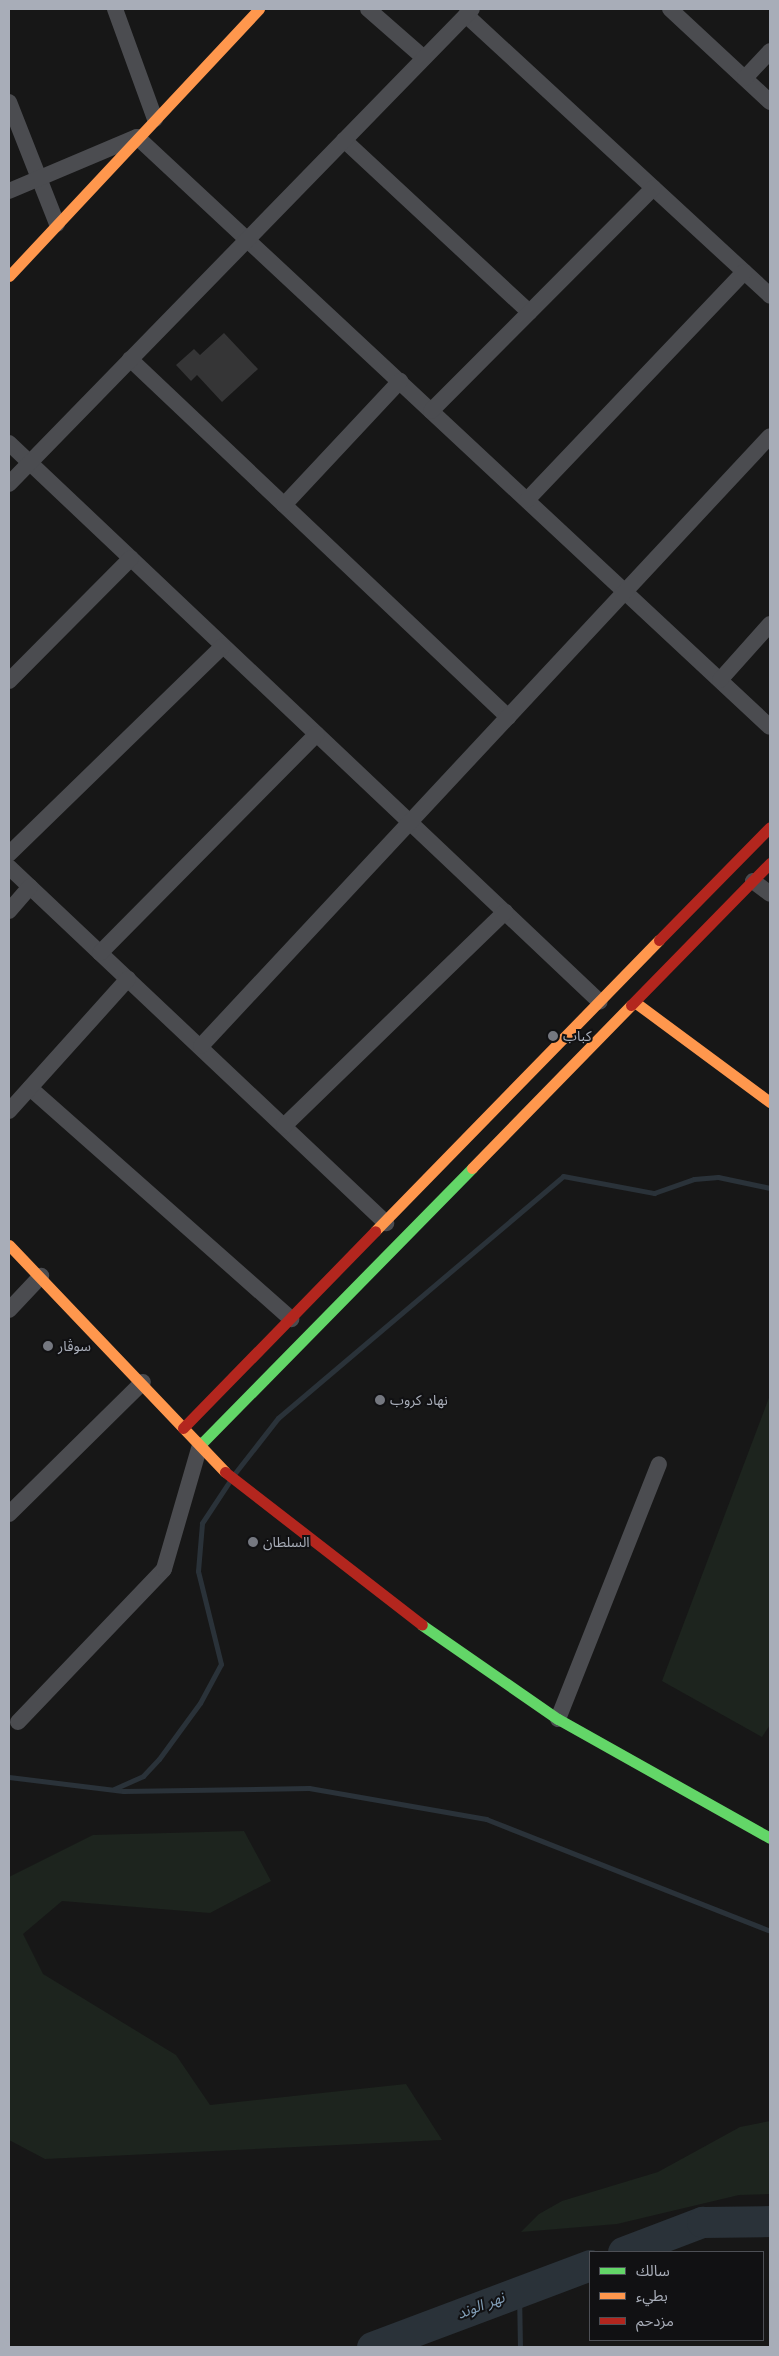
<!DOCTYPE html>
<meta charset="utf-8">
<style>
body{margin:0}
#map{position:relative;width:779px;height:2356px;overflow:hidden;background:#171717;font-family:"Work Sans","Noto Sans Arabic",sans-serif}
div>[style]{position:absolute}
.green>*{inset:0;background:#1d241e}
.stream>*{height:5px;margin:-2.5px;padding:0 2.5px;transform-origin:2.5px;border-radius:2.5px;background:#2a3239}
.river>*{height:31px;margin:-15.5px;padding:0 15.5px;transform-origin:15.5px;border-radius:15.5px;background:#2a3239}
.building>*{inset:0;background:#353536}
.street>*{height:16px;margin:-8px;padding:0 8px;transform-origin:8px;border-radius:8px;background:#4b4c50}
.fast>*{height:11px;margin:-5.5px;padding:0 5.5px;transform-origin:5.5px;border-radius:5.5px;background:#63d668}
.slow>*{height:11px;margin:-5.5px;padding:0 5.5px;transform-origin:5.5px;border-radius:5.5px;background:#ff974d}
.jam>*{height:11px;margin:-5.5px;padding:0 5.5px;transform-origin:5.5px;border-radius:5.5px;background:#b3261e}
.dots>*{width:14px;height:14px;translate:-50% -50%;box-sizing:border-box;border:2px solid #111113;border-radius:50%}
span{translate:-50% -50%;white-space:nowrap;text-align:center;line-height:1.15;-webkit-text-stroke:4px #111113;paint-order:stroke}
.poi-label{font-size:14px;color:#a8adb8}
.left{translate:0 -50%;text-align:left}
.water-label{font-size:15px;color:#7f9bb3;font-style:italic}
.frame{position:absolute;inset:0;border:10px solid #a8adb8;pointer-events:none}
.legend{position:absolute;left:589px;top:2251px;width:175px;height:90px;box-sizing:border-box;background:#111113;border:1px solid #4d4f55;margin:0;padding:6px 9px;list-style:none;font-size:15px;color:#a8adb8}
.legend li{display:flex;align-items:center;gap:10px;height:25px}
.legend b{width:25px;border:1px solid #4d4f55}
</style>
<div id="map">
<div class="green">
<i style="clip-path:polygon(770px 1395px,770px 1725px,762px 1737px,662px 1681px)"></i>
<i style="clip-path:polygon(244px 1831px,271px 1881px,210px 1913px,62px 1901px,23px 1934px,43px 1974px,176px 2055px,210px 2105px,406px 2084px,442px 2140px,45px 2159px,9px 2140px,9px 1877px,93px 1835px)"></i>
<i style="clip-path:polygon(770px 2121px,770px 2194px,739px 2195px,617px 2224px,521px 2232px,539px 2214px,562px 2201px,658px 2172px,740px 2127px)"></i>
</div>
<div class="stream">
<i style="left:235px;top:1473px;width:70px;rotate:-52deg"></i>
<i style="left:278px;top:1418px;width:374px;rotate:-40.3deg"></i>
<i style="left:563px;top:1176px;width:93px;rotate:10.6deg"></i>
<i style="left:654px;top:1193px;width:42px;rotate:-19.3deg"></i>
<i style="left:694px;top:1179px;width:24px;rotate:-5deg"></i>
<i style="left:718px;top:1177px;width:53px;rotate:11.9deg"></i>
<i style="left:9px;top:1777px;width:115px;rotate:7deg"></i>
<i style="left:123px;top:1791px;width:186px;rotate:-0.9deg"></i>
<i style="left:309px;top:1788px;width:180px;rotate:9.9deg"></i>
<i style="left:486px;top:1819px;width:305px;rotate:21.5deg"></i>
<i style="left:114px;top:1789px;width:32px;rotate:-24deg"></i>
<i style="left:143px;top:1776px;width:23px;rotate:-47deg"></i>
<i style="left:159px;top:1759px;width:69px;rotate:-53.8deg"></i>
<i style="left:200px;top:1703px;width:44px;rotate:-61.7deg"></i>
<i style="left:221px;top:1664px;width:96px;rotate:-103.9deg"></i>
<i style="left:198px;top:1571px;width:48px;rotate:-85.2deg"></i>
<i style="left:202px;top:1523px;width:49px;rotate:-56.6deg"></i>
<i style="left:519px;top:2291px;width:56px;rotate:89deg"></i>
</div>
<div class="river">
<i style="left:623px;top:2252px;width:85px;rotate:-20.8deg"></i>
<i style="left:702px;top:2222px;width:68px;rotate:-0.8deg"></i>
<i style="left:372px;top:2347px;width:233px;rotate:-20.6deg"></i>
</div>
<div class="building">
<i style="clip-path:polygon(224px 333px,258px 369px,222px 402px,197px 375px,191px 381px,176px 365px,194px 349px,200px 355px)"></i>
</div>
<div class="street">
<i style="left:115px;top:9px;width:117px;rotate:70deg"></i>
<i style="left:368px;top:9px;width:74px;rotate:41.2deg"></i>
<i style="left:670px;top:9px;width:137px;rotate:42.9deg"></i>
<i style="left:466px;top:15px;width:414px;rotate:42.7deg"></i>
<i style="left:745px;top:78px;width:37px;rotate:-47deg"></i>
<i style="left:9px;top:102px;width:131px;rotate:68.5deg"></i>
<i style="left:344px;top:140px;width:253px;rotate:42.9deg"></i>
<i style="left:9px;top:191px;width:139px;rotate:-22.9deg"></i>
<i style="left:137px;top:137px;width:865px;rotate:42.99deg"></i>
<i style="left:130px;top:359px;width:521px;rotate:43.44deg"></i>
<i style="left:431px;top:411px;width:315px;rotate:-45.1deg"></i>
<i style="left:9px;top:443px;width:813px;rotate:43.41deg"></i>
<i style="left:9px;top:484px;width:663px;rotate:-45.73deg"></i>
<i style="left:527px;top:500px;width:315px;rotate:-46.4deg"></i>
<i style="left:284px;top:505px;width:170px;rotate:-46.9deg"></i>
<i style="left:720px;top:680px;width:75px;rotate:-48.2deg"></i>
<i style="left:9px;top:681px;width:173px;rotate:-45.2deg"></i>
<i style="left:9px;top:854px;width:298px;rotate:-44.2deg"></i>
<i style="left:9px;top:867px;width:519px;rotate:43.36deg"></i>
<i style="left:753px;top:881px;width:21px;rotate:37deg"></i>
<i style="left:9px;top:911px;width:32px;rotate:-49deg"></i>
<i style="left:100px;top:953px;width:308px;rotate:-45.3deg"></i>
<i style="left:201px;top:1046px;width:834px;rotate:-46.99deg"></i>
<i style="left:30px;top:1088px;width:349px;rotate:41.5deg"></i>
<i style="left:9px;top:1111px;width:178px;rotate:-48deg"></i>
<i style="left:284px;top:1126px;width:308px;rotate:-44.1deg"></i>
<i style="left:9px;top:1310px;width:47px;rotate:-46.7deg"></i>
<i style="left:9px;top:1514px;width:188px;rotate:-44.6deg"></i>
<i style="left:558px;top:1719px;width:274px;rotate:-68.4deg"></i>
<i style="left:18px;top:1722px;width:211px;rotate:-46.3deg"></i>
<i style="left:164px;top:1569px;width:129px;rotate:-73.8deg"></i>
</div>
<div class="fast">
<i style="left:200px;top:1445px;width:388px;rotate:-45.5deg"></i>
<i style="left:422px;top:1625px;width:165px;rotate:34.7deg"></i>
<i style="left:558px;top:1719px;width:243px;rotate:29.3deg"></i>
</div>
<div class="slow">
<i style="left:9px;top:276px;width:366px;rotate:-46.9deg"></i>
<i style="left:636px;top:1003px;width:167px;rotate:36.5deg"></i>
<i style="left:472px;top:1168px;width:228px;rotate:-45.7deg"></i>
<i style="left:375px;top:1231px;width:407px;rotate:-45.7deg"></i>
<i style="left:9px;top:1245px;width:313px;rotate:46.4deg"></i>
</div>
<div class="jam">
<i style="left:659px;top:940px;width:158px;rotate:-45.5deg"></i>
<i style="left:631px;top:1005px;width:199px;rotate:-45.6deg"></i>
<i style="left:183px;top:1428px;width:275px;rotate:-45.7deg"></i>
<i style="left:225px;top:1472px;width:249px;rotate:37.8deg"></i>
</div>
<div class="dots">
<i style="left:553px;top:1036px;background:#757880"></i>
<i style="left:48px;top:1346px;background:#757880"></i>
<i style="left:380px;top:1400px;background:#757880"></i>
<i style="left:253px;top:1542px;background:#757880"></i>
</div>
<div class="poi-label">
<span class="left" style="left:563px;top:1036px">كباب</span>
<span class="left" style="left:58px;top:1346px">سوڤار</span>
<span class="left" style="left:390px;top:1400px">نهاد كروب</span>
<span class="left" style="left:263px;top:1542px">السلطان</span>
</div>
<div class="water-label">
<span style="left:481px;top:2306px;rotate:-21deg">نهر الوند</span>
</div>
<div class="frame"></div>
<ul class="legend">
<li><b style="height:6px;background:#63d668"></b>سالك</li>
<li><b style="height:6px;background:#ff974d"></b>بطيء</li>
<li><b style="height:6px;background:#b3261e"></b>مزدحم</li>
</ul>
</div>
